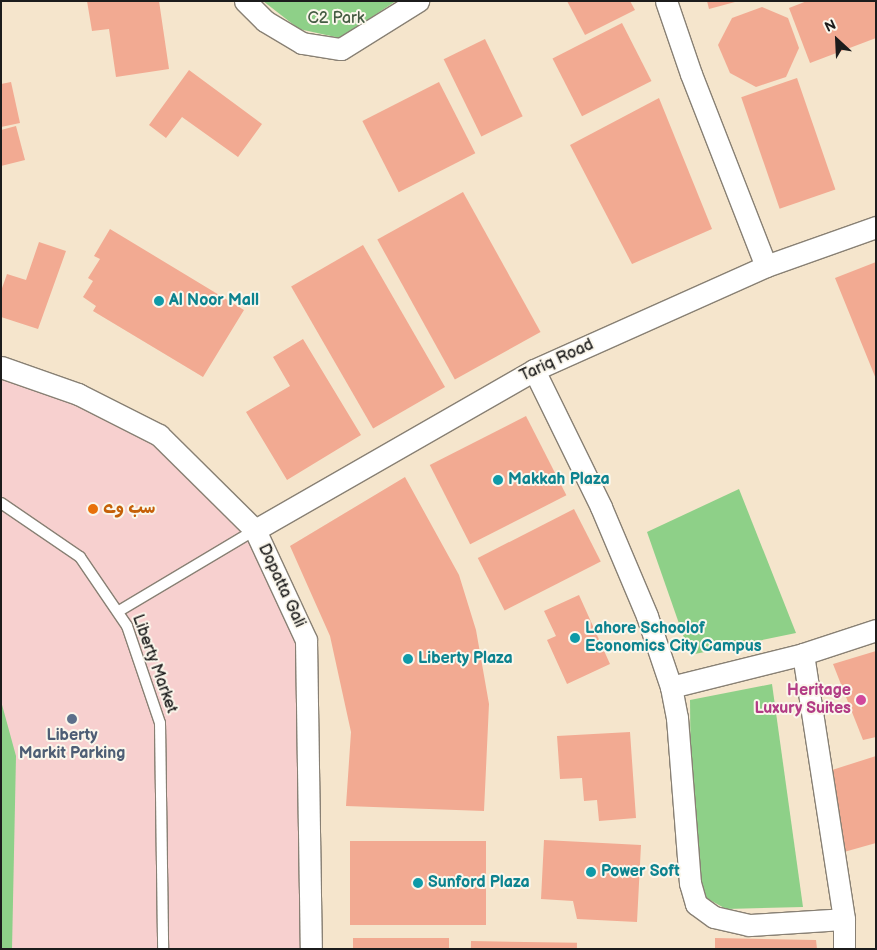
<!DOCTYPE html>
<meta charset="utf-8">
<style>
body{margin:0}
#map{position:relative;width:877px;height:950px;overflow:hidden;background:#f5e5cc;font-family:"Balsamiq Sans","Playpen Sans Arabic",sans-serif}
div>[style]{position:absolute}
.built>*{inset:0;background:#f7d0cf}
.green>*{inset:0;background:#8ed088}
.building>*{inset:0;background:#f2aa92;transform-origin:0 0}
.roads{filter:drop-shadow(1px 0 #888074) drop-shadow(-1px 0 #888074) drop-shadow(0 1px #888074) drop-shadow(0 -1px #888074)}
.lane>*{height:10px;margin:-5px;padding:0 5px;transform-origin:5px;border-radius:5px;background:#fff}
.street>*{height:21px;margin:-10.5px;padding:0 10.5px;transform-origin:10.5px;border-radius:10.5px;background:#fff}
.dots>*{width:14px;height:14px;translate:-50% -50%;box-sizing:border-box;border:2px solid #fbf7ec;border-radius:50%}
span{translate:-50% -50%;white-space:nowrap;text-align:center;line-height:1.15;-webkit-text-stroke:4px #fbf7ec;paint-order:stroke}
.park-label{font-size:16px;color:#445b42}
.culture-label{font-size:16px;color:#0d838f;font-weight:700}
.left{translate:0 -50%;text-align:left}
.street-label{font-size:16px;color:#1c1c1c}
.food-label{font-size:16px;color:#c56008;font-weight:700}
.hotel-label{font-size:16px;color:#b23c85;font-weight:700}
.right{translate:-100% -50%;text-align:right}
.service-label{font-size:16px;color:#4e5e75;font-weight:700}
.frame{position:absolute;inset:0;border:2px solid #1c1c1c;pointer-events:none}
.north{position:absolute;left:812px;top:15px;width:50px;height:50px;-webkit-text-stroke:4px #fbf7ec;paint-order:stroke;rotate:335deg;font-size:14px;font-weight:700;line-height:20px;text-align:center;color:#1c1c1c}
.north::after{content:'';display:block;margin:auto;width:18px;height:22px;background:#1c1c1c;clip-path:polygon(50% 0,100% 100%,50% 72%,0 100%)}
</style>
<div id="map">
<div class="built">
<i style="clip-path:polygon(1px 367px,159px 435px,255px 530px,306px 640px,309px 949px,1px 949px)"></i>
</div>
<div class="green">
<i style="clip-path:polygon(263px 1px,396px 1px,340px 38px,299px 29px)"></i>
<i style="clip-path:polygon(739px 489px,796px 633px,690px 655px,647px 532px)"></i>
<i style="clip-path:polygon(772px 684px,803px 907px,726px 909px,692px 890px,690px 700px)"></i>
<i style="clip-path:polygon(1px 701px,16px 756px,12px 949px,1px 949px)"></i>
</div>
<div class="building">
<i style="clip-path:polygon(87px 1px,159px 1px,169px 69px,116px 77px,109px 29px,92px 31px)"></i>
<i style="clip-path:polygon(567px 1px,630px 1px,635px 10px,585px 35px)"></i>
<i style="clip-path:polygon(707px 1px,735px 1px,735px 2px,709px 9px)"></i>
<i style="clip-path:polygon(807px 1px,876px 1px,876px 38px,810px 63px,789px 8px)"></i>
<i style="clip-path:polygon(762px 7px,788px 18px,799px 48px,786px 77px,756px 87px,730px 73px,718px 45px,732px 18px)"></i>
<i style="left:622px;top:23px;width:65px;height:78px;rotate:63deg"></i>
<i style="left:485px;top:39px;width:86px;height:46px;rotate:64deg"></i>
<i style="clip-path:polygon(189px 70px,262px 124px,238px 157px,182px 117px,166px 138px,149px 125px)"></i>
<i style="left:797px;top:78px;width:118px;height:59px;rotate:71deg"></i>
<i style="clip-path:polygon(11px 82px,20px 123px,1px 127px,1px 84px)"></i>
<i style="left:439px;top:82px;width:80px;height:86px;rotate:63deg"></i>
<i style="clip-path:polygon(659px 98px,712px 229px,632px 264px,570px 145px)"></i>
<i style="clip-path:polygon(16px 126px,25px 160px,1px 166px,1px 130px)"></i>
<i style="left:463px;top:192px;width:160px;height:98px;rotate:61deg"></i>
<i style="clip-path:polygon(110px 229px,244px 310px,203px 377px,93px 311px,96px 306px,83px 297px,93px 281px,88px 278px,100px 259px,94px 256px)"></i>
<i style="clip-path:polygon(39px 242px,66px 251px,38px 329px,1px 317px,1px 291px,7px 274px,26px 280px)"></i>
<i style="left:363px;top:245px;width:164px;height:83px;rotate:60deg"></i>
<i style="clip-path:polygon(876px 262px,876px 379px,835px 278px)"></i>
<i style="clip-path:polygon(303px 339px,361px 435px,287px 480px,246px 412px,290px 386px,273px 357px)"></i>
<i style="left:526px;top:416px;width:89px;height:108px;rotate:63deg"></i>
<i style="clip-path:polygon(405px 477px,459px 575px,476px 630px,489px 704px,484px 811px,346px 806px,351px 732px,330px 636px,290px 546px)"></i>
<i style="left:574px;top:509px;width:59px;height:108px;rotate:63deg"></i>
<i style="clip-path:polygon(579px 595px,610px 664px,567px 684px,547px 640px,556px 636px,544px 611px)"></i>
<i style="clip-path:polygon(876px 651px,876px 737px,863px 740px,833px 664px)"></i>
<i style="clip-path:polygon(630px 732px,636px 818px,599px 821px,597px 800px,584px 801px,582px 778px,560px 779px,557px 736px)"></i>
<i style="clip-path:polygon(876px 756px,876px 843px,844px 852px,832px 770px)"></i>
<i style="clip-path:polygon(544px 840px,641px 845px,637px 922px,577px 919px,573px 901px,541px 899px)"></i>
<i style="left:486px;top:841px;width:84px;height:136px;rotate:90deg"></i>
<i style="left:353px;top:938px;width:96px;height:11px"></i>
<i style="clip-path:polygon(715px 938px,816px 940px,817px 949px,715px 949px)"></i>
<i style="left:471px;top:941px;width:106px;height:8px;rotate:1deg"></i>
</div>
<div class="roads">
<div class="lane">
<i style="left:1px;top:503px;width:96px;rotate:34.4deg"></i>
<i style="left:80px;top:557px;width:83px;rotate:55.7deg"></i>
<i style="left:127px;top:626px;width:102px;rotate:71.2deg"></i>
<i style="left:160px;top:723px;width:226px;rotate:89.2deg"></i>
<i style="left:119px;top:611px;width:158px;rotate:-30.8deg"></i>
</div>
<div class="street">
<i style="left:245px;top:1px;width:28px;rotate:45deg"></i>
<i style="left:265px;top:21px;width:43px;rotate:30.7deg"></i>
<i style="left:302px;top:43px;width:39px;rotate:9deg"></i>
<i style="left:341px;top:49px;width:91px;rotate:-31.9deg"></i>
<i style="left:666px;top:1px;width:77px;rotate:71.1deg"></i>
<i style="left:691px;top:74px;width:206px;rotate:68.7deg"></i>
<i style="left:1px;top:367px;width:82px;rotate:19.3deg"></i>
<i style="left:78px;top:394px;width:91px;rotate:26.8deg"></i>
<i style="left:159px;top:435px;width:135px;rotate:44.7deg"></i>
<i style="left:255px;top:530px;width:121px;rotate:65.1deg"></i>
<i style="left:306px;top:640px;width:309px;rotate:89.1deg"></i>
<i style="left:534px;top:370px;width:153px;rotate:63.9deg"></i>
<i style="left:601px;top:507px;width:118px;rotate:67.1deg"></i>
<i style="left:647px;top:616px;width:75px;rotate:71.3deg"></i>
<i style="left:671px;top:687px;width:32px;rotate:79deg"></i>
<i style="left:677px;top:718px;width:166px;rotate:85.5deg"></i>
<i style="left:690px;top:883px;width:22px;rotate:74deg"></i>
<i style="left:696px;top:904px;width:22px;rotate:36deg"></i>
<i style="left:714px;top:917px;width:36px;rotate:13deg"></i>
<i style="left:749px;top:925px;width:95px;rotate:-3.6deg"></i>
<i style="left:255px;top:530px;width:322px;rotate:-29.8deg"></i>
<i style="left:534px;top:370px;width:254px;rotate:-24.1deg"></i>
<i style="left:766px;top:266px;width:117px;rotate:-19.5deg"></i>
<i style="left:803px;top:654px;width:268px;rotate:81.2deg"></i>
<i style="left:844px;top:919px;width:30px;rotate:90deg"></i>
<i style="left:671px;top:687px;width:136px;rotate:-14deg"></i>
<i style="left:803px;top:654px;width:77px;rotate:-18.2deg"></i>
</div>
</div>
<div class="dots">
<i style="left:159px;top:301px;background:#0f9aa8"></i>
<i style="left:498px;top:480px;background:#0f9aa8"></i>
<i style="left:93px;top:509px;background:#e8710a"></i>
<i style="left:575px;top:638px;background:#0f9aa8"></i>
<i style="left:408px;top:659px;background:#0f9aa8"></i>
<i style="left:861px;top:700px;background:#d1479c"></i>
<i style="left:72px;top:719px;background:#5c6f8a"></i>
<i style="left:591px;top:872px;background:#0f9aa8"></i>
<i style="left:418px;top:883px;background:#0f9aa8"></i>
</div>
<div class="park-label">
<span style="left:336px;top:19px">C2 Park</span>
</div>
<div class="culture-label">
<span class="left" style="left:169px;top:301px">Al Noor Mall</span>
<span class="left" style="left:508px;top:480px">Makkah Plaza</span>
<span class="left" style="left:585px;top:638px">Lahore Schoolof<br>Economics City Campus</span>
<span class="left" style="left:418px;top:659px">Liberty Plaza</span>
<span class="left" style="left:601px;top:872px">Power Soft</span>
<span class="left" style="left:428px;top:883px">Sunford Plaza</span>
</div>
<div class="street-label">
<span style="left:557px;top:361px;rotate:-25deg">Tariq Road</span>
<span style="left:281px;top:586px;rotate:65deg">Dopatta Gali</span>
<span style="left:154px;top:664px;rotate:70deg">Liberty Market</span>
</div>
<div class="food-label">
<span class="left" style="left:103px;top:509px">سب وے</span>
</div>
<div class="hotel-label">
<span class="right" style="left:851px;top:700px">Heritage<br>Luxury Suites</span>
</div>
<div class="service-label">
<span style="left:72px;top:745px">Liberty<br>Markit Parking</span>
</div>
<div class="frame"></div>
<div class="north">N</div>
</div>
